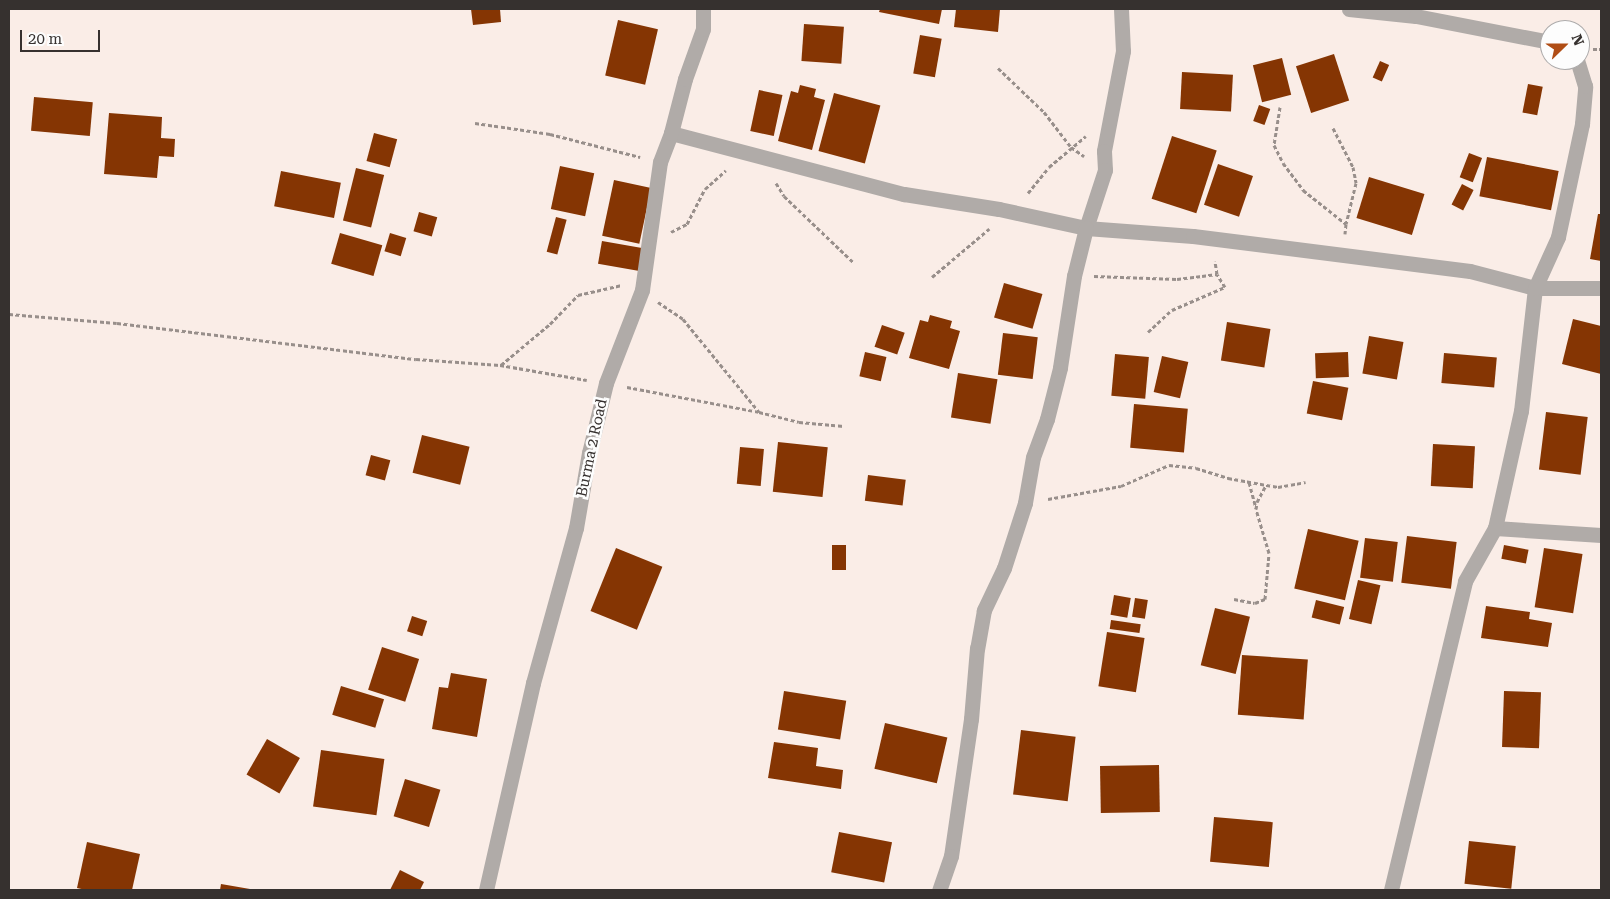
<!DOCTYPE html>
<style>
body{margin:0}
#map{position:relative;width:1610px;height:899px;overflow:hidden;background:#faede7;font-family:"Roboto Serif",serif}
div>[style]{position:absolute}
.building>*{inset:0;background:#853503;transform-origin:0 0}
.path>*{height:3px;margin-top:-1.5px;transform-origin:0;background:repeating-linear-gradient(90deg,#988f8b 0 4px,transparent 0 6.5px)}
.minor>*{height:15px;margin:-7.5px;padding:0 7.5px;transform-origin:7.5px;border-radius:7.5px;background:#b0aba8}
span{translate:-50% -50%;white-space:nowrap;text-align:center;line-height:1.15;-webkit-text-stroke:5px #fdfdfd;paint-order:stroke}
.street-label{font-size:15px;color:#36312f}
.frame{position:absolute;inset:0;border:10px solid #36312f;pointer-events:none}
.north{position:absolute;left:1540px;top:20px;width:50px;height:50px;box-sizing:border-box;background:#fdfdfd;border:1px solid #adabab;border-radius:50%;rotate:68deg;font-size:14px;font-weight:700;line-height:20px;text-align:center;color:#36312f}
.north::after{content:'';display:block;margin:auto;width:18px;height:22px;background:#b04d15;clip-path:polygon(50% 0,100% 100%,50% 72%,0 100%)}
.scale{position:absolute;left:20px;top:30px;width:80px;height:22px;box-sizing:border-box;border:2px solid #36312f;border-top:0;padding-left:6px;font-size:15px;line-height:18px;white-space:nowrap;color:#36312f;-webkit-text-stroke:4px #fdfdfd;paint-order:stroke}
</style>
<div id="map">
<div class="building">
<i style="clip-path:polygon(471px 9px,500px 9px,501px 22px,473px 25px)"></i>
<i style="clip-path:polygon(880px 9px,942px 9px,939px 24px,879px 12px)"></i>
<i style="clip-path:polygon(956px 9px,1000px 9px,998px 32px,954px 27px)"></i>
<i style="left:618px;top:20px;width:41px;height:57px;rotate:13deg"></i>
<i style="left:804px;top:24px;width:40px;height:37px;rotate:4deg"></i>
<i style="left:920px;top:35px;width:22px;height:39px;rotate:10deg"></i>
<i style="left:1334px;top:54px;width:49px;height:40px;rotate:72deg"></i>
<i style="left:1282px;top:58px;width:38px;height:30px;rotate:76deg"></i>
<i style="left:1380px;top:61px;width:10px;height:18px;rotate:24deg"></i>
<i style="left:1182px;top:72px;width:51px;height:37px;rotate:3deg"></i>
<i style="left:1528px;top:84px;width:15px;height:29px;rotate:11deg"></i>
<i style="clip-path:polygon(800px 85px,816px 89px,814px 97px,825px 100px,812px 150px,778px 141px,791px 91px,798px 93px)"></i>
<i style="left:759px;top:90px;width:24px;height:42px;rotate:12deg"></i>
<i style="left:834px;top:93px;width:48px;height:60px;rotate:15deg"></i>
<i style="left:34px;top:97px;width:59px;height:34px;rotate:5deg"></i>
<i style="left:1259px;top:105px;width:12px;height:17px;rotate:20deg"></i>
<i style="clip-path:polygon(109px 113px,162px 117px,161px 138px,175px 139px,174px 157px,159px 156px,157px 178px,104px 174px)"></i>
<i style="left:374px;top:133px;width:24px;height:29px;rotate:15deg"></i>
<i style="left:1172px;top:136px;width:47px;height:66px;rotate:18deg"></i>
<i style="left:1469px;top:153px;width:14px;height:26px;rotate:21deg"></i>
<i style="left:1487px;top:157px;width:73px;height:40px;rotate:11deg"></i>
<i style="left:1218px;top:164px;width:37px;height:43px;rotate:19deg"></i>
<i style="left:560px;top:166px;width:35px;height:44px;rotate:12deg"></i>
<i style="left:356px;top:168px;width:29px;height:54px;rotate:14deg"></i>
<i style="left:281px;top:171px;width:61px;height:36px;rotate:11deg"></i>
<i style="left:1369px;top:177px;width:58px;height:43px;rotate:17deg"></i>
<i style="left:614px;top:180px;width:38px;height:57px;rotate:12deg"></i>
<i style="left:1462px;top:184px;width:13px;height:23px;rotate:27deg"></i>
<i style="left:419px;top:212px;width:19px;height:20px;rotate:16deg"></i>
<i style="clip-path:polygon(1598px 214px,1601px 214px,1601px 261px,1590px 259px)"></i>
<i style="left:556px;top:217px;width:11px;height:36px;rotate:15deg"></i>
<i style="left:340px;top:233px;width:44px;height:32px;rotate:16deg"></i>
<i style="left:390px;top:233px;width:17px;height:19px;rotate:17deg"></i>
<i style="left:602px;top:241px;width:42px;height:23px;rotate:10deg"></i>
<i style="left:1004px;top:283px;width:40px;height:36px;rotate:16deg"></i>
<i style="clip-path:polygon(930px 315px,952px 321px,950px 328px,960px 331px,949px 369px,909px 358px,920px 320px,928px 322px)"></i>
<i style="clip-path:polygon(1573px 319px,1601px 326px,1601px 374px,1562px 364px)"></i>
<i style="left:1227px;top:322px;width:44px;height:39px;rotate:9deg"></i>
<i style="left:882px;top:325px;width:24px;height:23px;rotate:19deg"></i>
<i style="left:1003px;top:333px;width:35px;height:42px;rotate:7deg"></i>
<i style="left:1369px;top:336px;width:35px;height:38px;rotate:10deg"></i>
<i style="left:865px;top:352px;width:22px;height:25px;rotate:13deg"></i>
<i style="left:1348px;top:352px;width:25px;height:33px;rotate:88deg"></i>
<i style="left:1444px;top:353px;width:53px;height:30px;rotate:5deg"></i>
<i style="left:1115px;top:354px;width:34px;height:42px;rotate:5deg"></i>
<i style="left:1162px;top:356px;width:27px;height:37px;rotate:13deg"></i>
<i style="left:958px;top:373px;width:40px;height:45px;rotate:9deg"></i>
<i style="left:1313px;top:381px;width:36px;height:33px;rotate:11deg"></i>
<i style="left:1134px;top:404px;width:54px;height:44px;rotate:5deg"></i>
<i style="left:1546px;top:412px;width:42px;height:58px;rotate:7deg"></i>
<i style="left:422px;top:435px;width:49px;height:39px;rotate:14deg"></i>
<i style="left:778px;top:442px;width:50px;height:50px;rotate:6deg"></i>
<i style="left:1433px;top:444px;width:42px;height:42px;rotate:3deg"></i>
<i style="left:740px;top:447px;width:24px;height:37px;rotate:5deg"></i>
<i style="left:371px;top:455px;width:20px;height:21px;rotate:15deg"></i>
<i style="left:868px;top:475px;width:38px;height:26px;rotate:7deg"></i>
<i style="left:1308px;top:529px;width:52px;height:61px;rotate:13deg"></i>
<i style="left:1407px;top:536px;width:50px;height:47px;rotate:7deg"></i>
<i style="left:1365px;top:538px;width:33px;height:40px;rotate:7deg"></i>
<i style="left:832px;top:545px;width:14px;height:25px"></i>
<i style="left:1504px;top:545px;width:25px;height:14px;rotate:11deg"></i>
<i style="left:616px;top:548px;width:50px;height:68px;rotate:22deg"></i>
<i style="left:1544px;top:548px;width:39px;height:60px;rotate:9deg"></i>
<i style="left:1358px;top:580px;width:23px;height:40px;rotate:13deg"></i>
<i style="left:1114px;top:595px;width:17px;height:20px;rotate:10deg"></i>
<i style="left:1135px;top:598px;width:13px;height:19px;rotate:9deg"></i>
<i style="left:1316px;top:600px;width:29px;height:18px;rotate:14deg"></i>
<i style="clip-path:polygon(1486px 606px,1530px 612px,1529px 619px,1552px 623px,1548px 647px,1481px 638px)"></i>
<i style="left:1215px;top:608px;width:36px;height:59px;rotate:14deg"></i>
<i style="left:412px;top:616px;width:16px;height:16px;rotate:18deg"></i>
<i style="left:1111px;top:620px;width:30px;height:9px;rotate:8deg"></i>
<i style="left:1107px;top:632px;width:38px;height:55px;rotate:9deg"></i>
<i style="left:382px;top:647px;width:39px;height:45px;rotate:18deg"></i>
<i style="left:1242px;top:655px;width:66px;height:60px;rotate:4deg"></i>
<i style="clip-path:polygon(451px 673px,487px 679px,477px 737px,432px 729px,439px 687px,448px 688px)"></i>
<i style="left:341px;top:686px;width:45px;height:30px;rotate:17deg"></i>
<i style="left:784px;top:691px;width:63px;height:39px;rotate:9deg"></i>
<i style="left:1504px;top:691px;width:37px;height:56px;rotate:2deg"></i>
<i style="left:885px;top:723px;width:64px;height:47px;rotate:13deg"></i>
<i style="left:1021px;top:730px;width:55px;height:65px;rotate:7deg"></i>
<i style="left:267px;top:739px;width:38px;height:41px;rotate:30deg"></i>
<i style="clip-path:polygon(774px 742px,818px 748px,816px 766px,843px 770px,841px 789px,768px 778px)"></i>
<i style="left:321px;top:750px;width:64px;height:57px;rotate:8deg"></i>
<i style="left:1159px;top:765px;width:47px;height:59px;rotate:89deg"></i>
<i style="left:405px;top:779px;width:37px;height:39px;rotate:17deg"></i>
<i style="left:1214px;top:817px;width:59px;height:45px;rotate:5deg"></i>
<i style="left:839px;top:832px;width:54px;height:41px;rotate:11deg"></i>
<i style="left:1469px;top:841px;width:47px;height:43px;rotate:6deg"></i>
<i style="clip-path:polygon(87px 842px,140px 854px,132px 890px,86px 890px,77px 888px)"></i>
<i style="clip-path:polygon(400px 870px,424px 882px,420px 890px,390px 890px)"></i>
<i style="clip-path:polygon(221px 884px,250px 889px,250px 890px,220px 890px)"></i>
</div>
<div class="path">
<i style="left:1593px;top:49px;width:8px"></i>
<i style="left:998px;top:68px;width:64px;rotate:43.7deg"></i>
<i style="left:1044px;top:112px;width:44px;rotate:52.4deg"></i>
<i style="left:1071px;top:147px;width:16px;rotate:35deg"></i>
<i style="left:1280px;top:107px;width:38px;rotate:99deg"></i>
<i style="left:1274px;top:145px;width:20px;rotate:63deg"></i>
<i style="left:1283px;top:163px;width:34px;rotate:53deg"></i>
<i style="left:1303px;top:190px;width:55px;rotate:38.3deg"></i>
<i style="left:1346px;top:224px;width:10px;rotate:96deg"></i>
<i style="left:475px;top:123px;width:76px;rotate:8.3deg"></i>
<i style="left:550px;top:134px;width:93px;rotate:14.3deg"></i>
<i style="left:1333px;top:128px;width:44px;rotate:62.9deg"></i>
<i style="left:1353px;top:167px;width:16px;rotate:79deg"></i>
<i style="left:1356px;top:183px;width:42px;rotate:103.7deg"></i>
<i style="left:776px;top:183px;width:15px;rotate:58deg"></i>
<i style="left:784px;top:196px;width:97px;rotate:43.7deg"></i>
<i style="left:1028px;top:193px;width:33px;rotate:-51deg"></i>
<i style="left:1049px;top:167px;width:48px;rotate:-40deg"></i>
<i style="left:671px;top:232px;width:18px;rotate:-27deg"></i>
<i style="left:687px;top:224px;width:39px;rotate:-63deg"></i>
<i style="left:705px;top:189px;width:28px;rotate:-42deg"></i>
<i style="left:1094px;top:276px;width:83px;rotate:2.1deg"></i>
<i style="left:1177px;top:279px;width:25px;rotate:-7deg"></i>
<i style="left:1202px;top:276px;width:15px;rotate:-8deg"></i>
<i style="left:1217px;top:274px;width:13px;rotate:-99deg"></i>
<i style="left:932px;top:277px;width:75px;rotate:-40.1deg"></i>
<i style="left:658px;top:302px;width:30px;rotate:34deg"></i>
<i style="left:683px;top:319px;width:120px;rotate:50.7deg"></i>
<i style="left:759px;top:412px;width:41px;rotate:14deg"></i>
<i style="left:799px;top:422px;width:45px;rotate:5.1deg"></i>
<i style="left:9px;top:314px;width:108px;rotate:4.8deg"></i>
<i style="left:117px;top:323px;width:301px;rotate:6.9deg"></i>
<i style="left:416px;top:359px;width:84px;rotate:4.1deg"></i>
<i style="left:500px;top:365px;width:88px;rotate:9.8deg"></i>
<i style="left:1148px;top:332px;width:33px;rotate:-43deg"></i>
<i style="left:1172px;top:310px;width:58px;rotate:-23.5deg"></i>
<i style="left:1225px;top:287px;width:15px;rotate:-122deg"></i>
<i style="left:501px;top:365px;width:64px;rotate:-39.9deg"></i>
<i style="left:550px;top:324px;width:40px;rotate:-46deg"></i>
<i style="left:578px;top:295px;width:45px;rotate:-12.8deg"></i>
<i style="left:627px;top:387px;width:134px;rotate:10.7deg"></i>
<i style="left:1249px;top:482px;width:27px;rotate:75deg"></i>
<i style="left:1048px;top:499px;width:74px;rotate:-10.1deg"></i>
<i style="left:1121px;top:486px;width:52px;rotate:-23.6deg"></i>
<i style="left:1169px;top:465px;width:27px;rotate:6deg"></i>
<i style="left:1196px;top:468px;width:34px;rotate:17deg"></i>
<i style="left:1228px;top:478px;width:51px;rotate:10.2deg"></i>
<i style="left:1278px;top:487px;width:28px;rotate:-10deg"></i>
<i style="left:1234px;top:599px;width:21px;rotate:11deg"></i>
<i style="left:1255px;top:603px;width:11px;rotate:-22deg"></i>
<i style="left:1265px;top:599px;width:46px;rotate:-85deg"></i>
<i style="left:1269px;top:553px;width:46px;rotate:-106.5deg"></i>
<i style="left:1256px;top:509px;width:7px;rotate:-82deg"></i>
<i style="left:1257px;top:502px;width:19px;rotate:-62deg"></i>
</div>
<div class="minor">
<i style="left:1121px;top:9px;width:42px;rotate:87.3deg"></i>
<i style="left:1123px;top:51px;width:102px;rotate:100.8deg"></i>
<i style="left:1104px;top:151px;width:19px;rotate:87deg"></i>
<i style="left:1105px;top:170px;width:61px;rotate:108.1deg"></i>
<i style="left:1086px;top:228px;width:107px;rotate:4.3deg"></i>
<i style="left:1193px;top:236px;width:279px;rotate:7.2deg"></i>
<i style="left:1470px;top:271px;width:67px;rotate:14.7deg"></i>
<i style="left:1535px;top:288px;width:66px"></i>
<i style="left:1349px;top:9px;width:67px;rotate:6deg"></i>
<i style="left:1416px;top:16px;width:136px;rotate:11deg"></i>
<i style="left:671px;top:133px;width:241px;rotate:14.7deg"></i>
<i style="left:904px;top:194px;width:96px;rotate:9deg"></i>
<i style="left:999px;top:209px;width:89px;rotate:12.3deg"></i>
<i style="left:1086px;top:228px;width:49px;rotate:104deg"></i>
<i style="left:1074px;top:276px;width:93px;rotate:98.7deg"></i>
<i style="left:1060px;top:368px;width:53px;rotate:104.3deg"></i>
<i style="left:1047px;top:419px;width:40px;rotate:110.2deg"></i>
<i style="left:1033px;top:457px;width:47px;rotate:99.9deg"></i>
<i style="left:1025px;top:503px;width:68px;rotate:107.9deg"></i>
<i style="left:1004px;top:568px;width:47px;rotate:115.5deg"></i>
<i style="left:984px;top:610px;width:39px;rotate:100deg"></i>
<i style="left:977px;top:648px;width:71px;rotate:94.8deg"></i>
<i style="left:971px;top:719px;width:138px;rotate:98.3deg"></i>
<i style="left:951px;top:856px;width:36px;rotate:109deg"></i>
<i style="left:1495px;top:528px;width:106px;rotate:3.8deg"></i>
<i style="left:486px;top:890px;width:212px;rotate:-77.2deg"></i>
<i style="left:533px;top:683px;width:161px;rotate:-74.5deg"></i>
<i style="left:576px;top:528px;width:76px;rotate:-80.2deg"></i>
<i style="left:589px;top:453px;width:72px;rotate:-76.3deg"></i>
<i style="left:606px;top:383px;width:100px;rotate:-68.8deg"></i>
<i style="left:642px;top:290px;width:129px;rotate:-82deg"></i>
<i style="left:660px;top:162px;width:31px;rotate:-69deg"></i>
<i style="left:671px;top:133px;width:56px;rotate:-75.5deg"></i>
<i style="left:685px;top:79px;width:53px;rotate:-70.2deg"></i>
<i style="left:703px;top:29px;width:20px;rotate:-90deg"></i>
<i style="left:1391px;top:890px;width:318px;rotate:-76.5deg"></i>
<i style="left:1465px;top:581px;width:61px;rotate:-60.5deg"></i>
<i style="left:1495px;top:528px;width:120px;rotate:-77.5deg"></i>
<i style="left:1521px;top:411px;width:124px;rotate:-83.5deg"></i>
<i style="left:1535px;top:288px;width:56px;rotate:-65.7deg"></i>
<i style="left:1558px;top:237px;width:116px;rotate:-78deg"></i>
<i style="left:1582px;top:124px;width:38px;rotate:-85deg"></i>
<i style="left:1585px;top:86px;width:27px;rotate:-107deg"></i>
</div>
<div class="street-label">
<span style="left:592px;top:448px;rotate:-78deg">Burma 2 Road</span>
</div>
<div class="frame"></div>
<div class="north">N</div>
<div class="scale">20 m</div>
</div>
